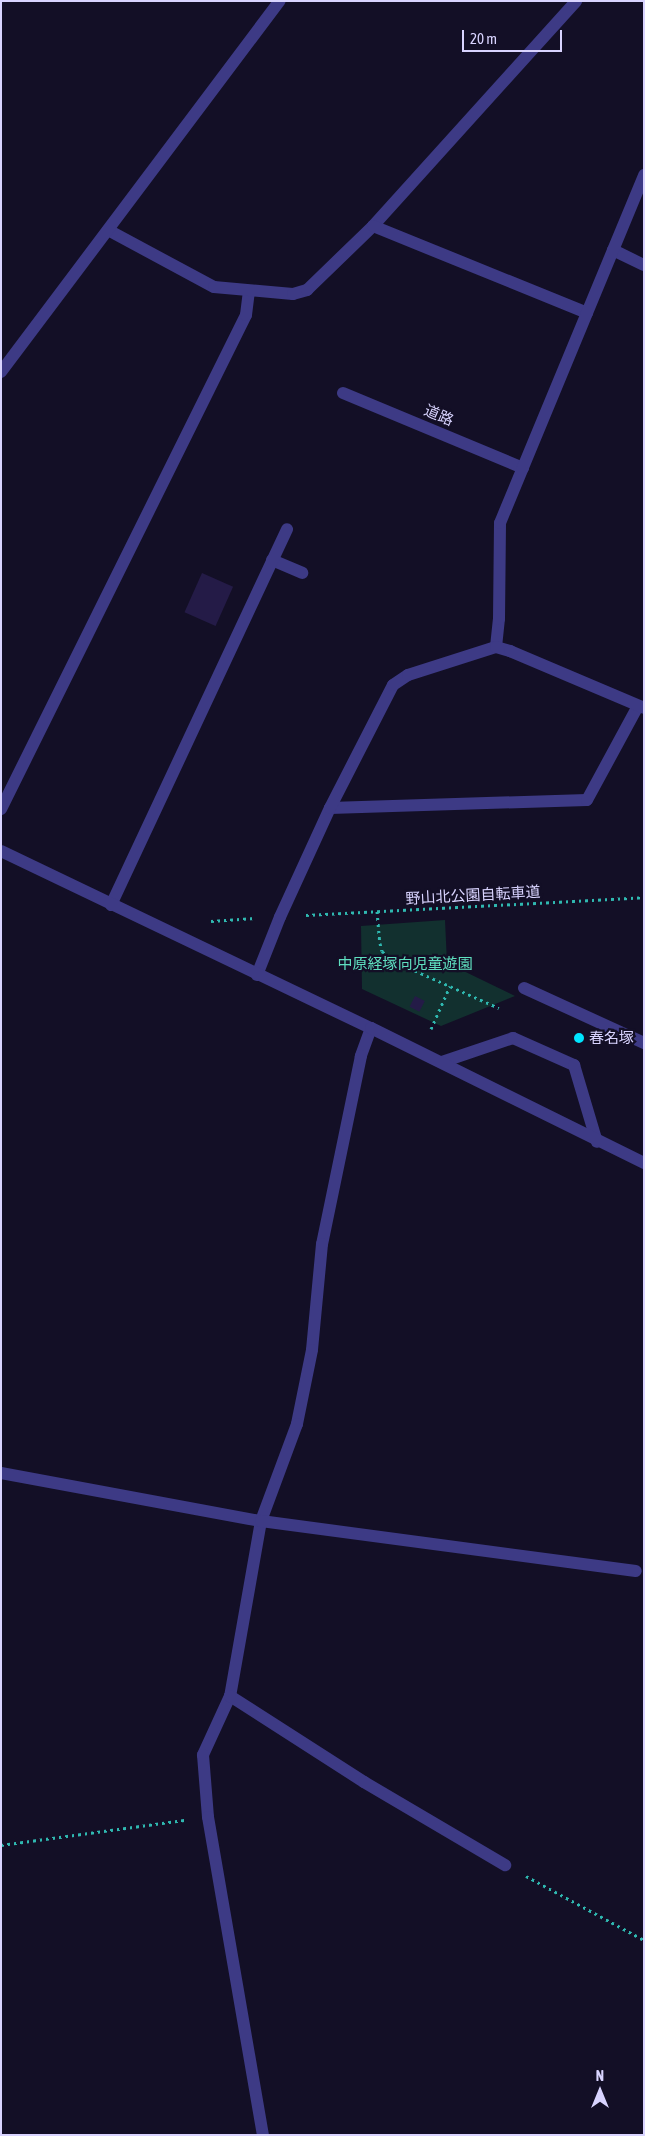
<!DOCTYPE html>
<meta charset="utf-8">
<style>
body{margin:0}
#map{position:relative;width:645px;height:2136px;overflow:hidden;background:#130f26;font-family:"Asap Condensed","Noto Sans JP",sans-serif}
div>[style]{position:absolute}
.green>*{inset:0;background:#12302f}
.building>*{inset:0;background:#241b47;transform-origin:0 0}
.path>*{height:3px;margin-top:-1.5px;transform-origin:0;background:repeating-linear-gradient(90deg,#2fb8b0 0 2.5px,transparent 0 6.5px)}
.service>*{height:12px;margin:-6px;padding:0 6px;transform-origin:6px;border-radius:6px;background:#3d3a85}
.minor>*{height:12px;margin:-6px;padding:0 6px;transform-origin:6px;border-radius:6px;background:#3d3a85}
.tertiary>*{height:12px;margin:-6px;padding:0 6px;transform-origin:6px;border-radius:6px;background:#3d3a85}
.dots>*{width:14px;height:14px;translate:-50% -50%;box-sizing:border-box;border:2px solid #130f26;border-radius:50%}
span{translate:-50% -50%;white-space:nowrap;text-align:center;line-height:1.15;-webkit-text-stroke:4.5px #130f26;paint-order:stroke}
.street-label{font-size:15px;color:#d9d4ff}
.park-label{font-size:15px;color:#5fe0c0}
.poi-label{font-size:15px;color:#d9d4ff}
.left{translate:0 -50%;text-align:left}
.frame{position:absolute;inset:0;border:2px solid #d9d4ff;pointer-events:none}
.north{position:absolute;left:575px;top:2066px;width:50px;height:50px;-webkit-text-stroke:4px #130f26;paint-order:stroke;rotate:0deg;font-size:14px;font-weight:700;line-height:20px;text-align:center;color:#d9d4ff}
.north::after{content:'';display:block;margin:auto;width:18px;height:22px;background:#d9d4ff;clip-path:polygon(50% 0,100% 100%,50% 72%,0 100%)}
.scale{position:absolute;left:462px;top:30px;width:100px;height:22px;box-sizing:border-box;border:2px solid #d9d4ff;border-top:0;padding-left:6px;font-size:15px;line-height:18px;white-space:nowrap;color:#d9d4ff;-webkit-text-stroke:4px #130f26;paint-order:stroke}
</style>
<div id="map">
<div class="green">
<i style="clip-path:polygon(445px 920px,447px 963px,515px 996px,441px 1026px,362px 989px,361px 926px)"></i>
</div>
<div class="building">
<i style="left:202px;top:573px;width:34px;height:43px;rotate:24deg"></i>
<i style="left:415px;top:996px;width:11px;height:12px;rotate:27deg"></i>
</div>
<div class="path">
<i style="left:377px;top:911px;width:32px;rotate:85deg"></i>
<i style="left:380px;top:943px;width:8px;rotate:76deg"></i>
<i style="left:382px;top:951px;width:13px;rotate:45deg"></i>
<i style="left:391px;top:960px;width:118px;rotate:24deg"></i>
<i style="left:306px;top:915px;width:338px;rotate:-3deg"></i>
<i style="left:211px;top:921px;width:44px;rotate:-3.9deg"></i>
<i style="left:431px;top:1029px;width:47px;rotate:-66.2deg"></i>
<i style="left:1px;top:1845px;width:185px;rotate:-7.8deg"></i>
<i style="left:526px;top:1876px;width:134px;rotate:28.5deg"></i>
</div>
<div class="service">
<i style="left:373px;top:226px;width:303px;rotate:-47.9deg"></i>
<i style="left:272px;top:560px;width:33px;rotate:23deg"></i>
<i style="left:1px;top:809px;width:551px;rotate:-63.62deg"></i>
<i style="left:246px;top:315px;width:24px;rotate:-83deg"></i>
<i style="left:524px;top:988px;width:132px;rotate:24.6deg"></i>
<i style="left:442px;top:1062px;width:75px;rotate:-18.7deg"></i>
<i style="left:513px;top:1038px;width:67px;rotate:23.9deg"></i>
<i style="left:574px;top:1065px;width:80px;rotate:73.4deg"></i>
<i style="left:230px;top:1696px;width:65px;rotate:114.6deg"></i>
<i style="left:203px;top:1755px;width:62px;rotate:85.4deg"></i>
<i style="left:208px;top:1817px;width:323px;rotate:80.2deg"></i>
</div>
<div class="minor">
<i style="left:108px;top:230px;width:120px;rotate:28.3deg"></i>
<i style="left:214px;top:287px;width:79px;rotate:5.1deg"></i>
<i style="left:293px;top:294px;width:15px;rotate:-16deg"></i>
<i style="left:307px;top:290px;width:92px;rotate:-44.1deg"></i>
<i style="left:373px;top:226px;width:231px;rotate:22.1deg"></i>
<i style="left:613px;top:250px;width:34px;rotate:26deg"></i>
<i style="left:343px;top:393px;width:195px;rotate:22.6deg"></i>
<i style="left:496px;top:647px;width:28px;rotate:-84deg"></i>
<i style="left:499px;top:619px;width:96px;rotate:-89.4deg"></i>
<i style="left:500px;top:523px;width:377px;rotate:-67.5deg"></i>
<i style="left:330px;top:808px;width:257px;rotate:-1.8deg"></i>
<i style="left:587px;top:800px;width:107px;rotate:-61.5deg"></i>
<i style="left:111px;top:905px;width:415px;rotate:-64.9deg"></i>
<i style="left:257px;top:975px;width:62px;rotate:-68.4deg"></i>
<i style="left:280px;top:917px;width:120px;rotate:-65.4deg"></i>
<i style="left:330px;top:808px;width:138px;rotate:-62.9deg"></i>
<i style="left:393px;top:685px;width:18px;rotate:-34deg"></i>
<i style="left:408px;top:675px;width:92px;rotate:-17.7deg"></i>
<i style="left:496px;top:647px;width:15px;rotate:16deg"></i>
<i style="left:510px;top:651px;width:146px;rotate:23deg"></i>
<i style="left:371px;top:1028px;width:30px;rotate:110deg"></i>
<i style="left:361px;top:1056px;width:192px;rotate:101.7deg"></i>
<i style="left:322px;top:1244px;width:106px;rotate:95.4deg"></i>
<i style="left:312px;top:1350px;width:76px;rotate:101.5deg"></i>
<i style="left:297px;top:1424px;width:103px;rotate:110.4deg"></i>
<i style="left:261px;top:1521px;width:178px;rotate:100deg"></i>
<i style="left:230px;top:1696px;width:159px;rotate:32.7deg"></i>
<i style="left:364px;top:1782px;width:164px;rotate:30.5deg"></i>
<i style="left:1px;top:1473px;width:264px;rotate:10.5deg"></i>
<i style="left:261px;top:1521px;width:378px;rotate:7.6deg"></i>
</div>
<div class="tertiary">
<i style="left:1px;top:372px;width:464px;rotate:-53.1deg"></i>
<i style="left:1px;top:851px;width:410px;rotate:25.6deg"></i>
<i style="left:371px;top:1028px;width:305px;rotate:26.3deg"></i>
</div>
<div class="dots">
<i style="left:579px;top:1038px;background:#00e5ff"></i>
</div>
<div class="street-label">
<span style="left:439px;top:415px;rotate:23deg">道路</span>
<span style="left:473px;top:895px;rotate:-3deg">野山北公園自転車道</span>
</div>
<div class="park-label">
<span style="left:405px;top:964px">中原経塚向児童遊園</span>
</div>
<div class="poi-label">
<span class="left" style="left:589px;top:1038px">春名塚</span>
</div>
<div class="frame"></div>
<div class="north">N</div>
<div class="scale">20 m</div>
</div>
